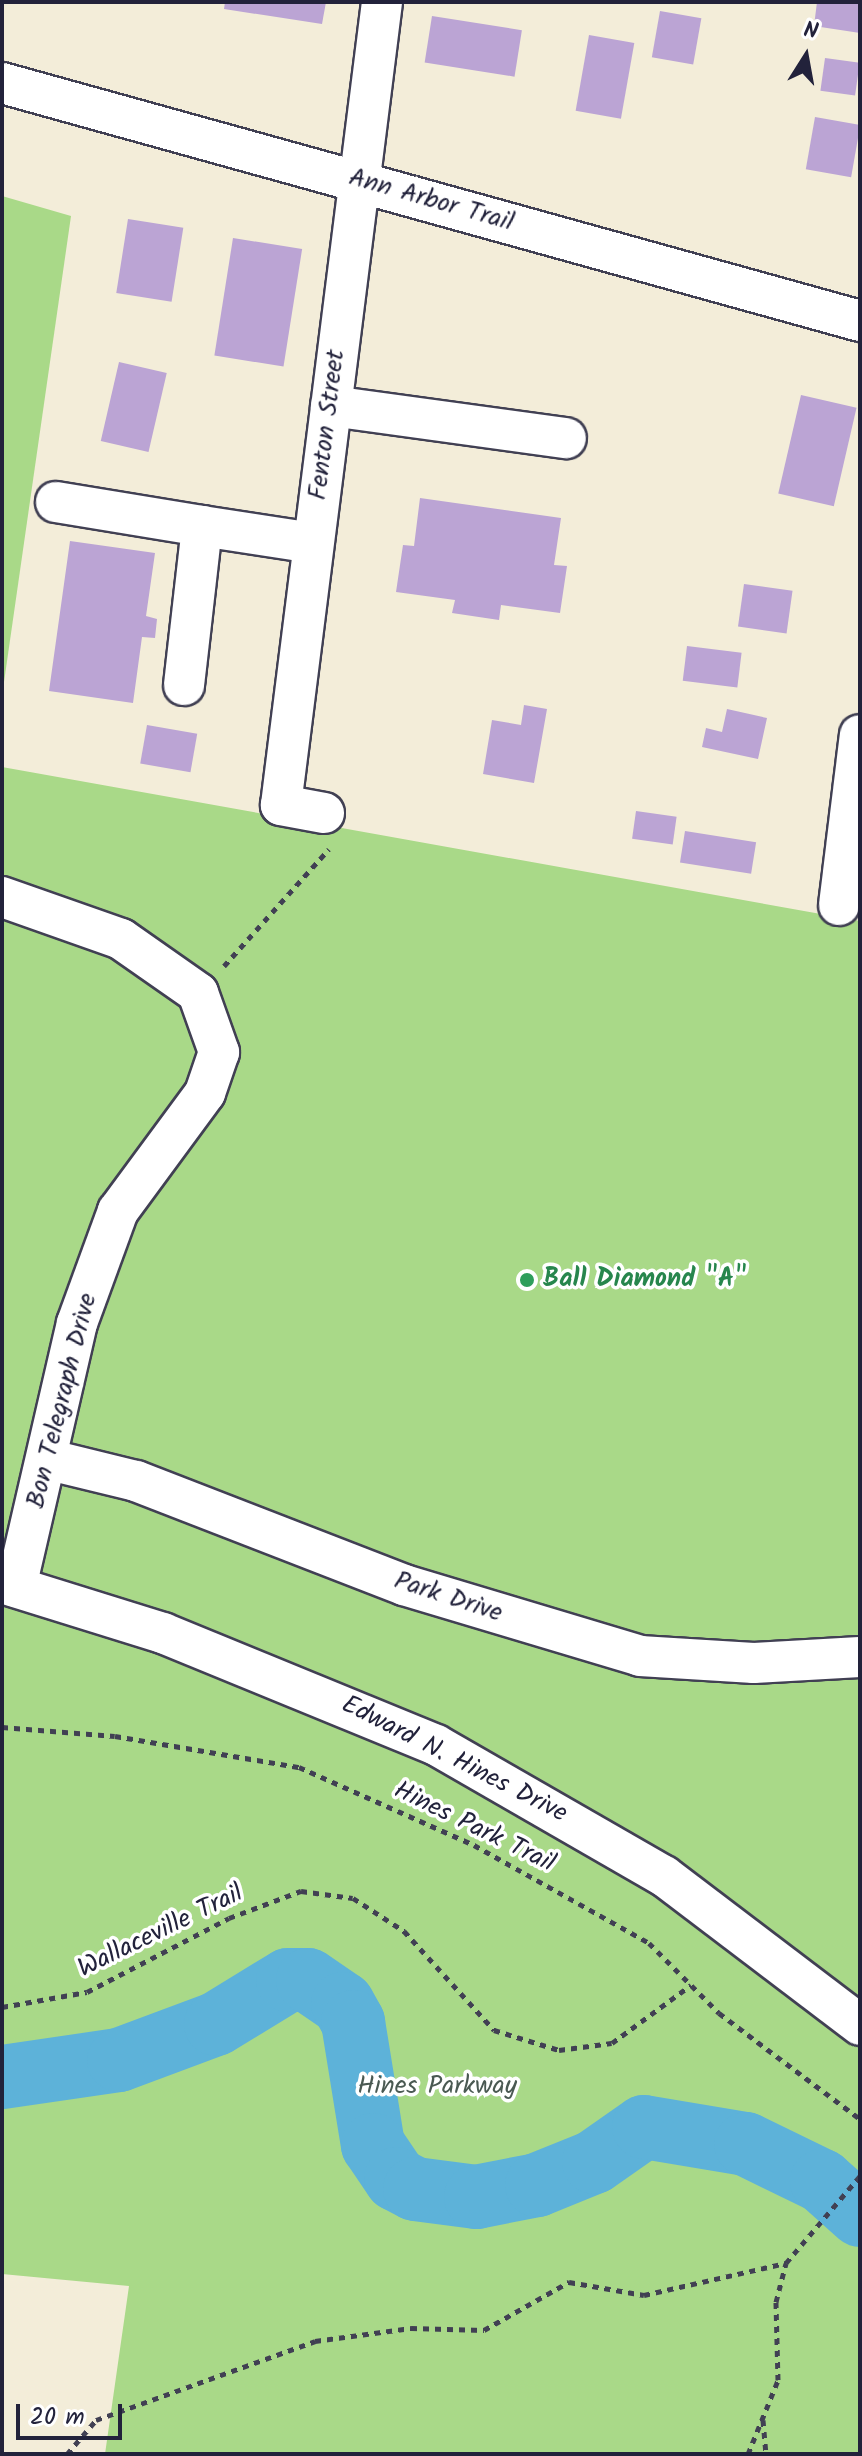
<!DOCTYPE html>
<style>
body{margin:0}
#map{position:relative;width:862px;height:2456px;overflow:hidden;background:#f3edd9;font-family:Kalam,sans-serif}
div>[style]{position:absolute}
.green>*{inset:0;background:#a9d988}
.river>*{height:64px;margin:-32px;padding:0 32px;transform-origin:32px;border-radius:32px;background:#5db2d9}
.building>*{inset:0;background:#bba4d4;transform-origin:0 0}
.path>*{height:5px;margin-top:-2.5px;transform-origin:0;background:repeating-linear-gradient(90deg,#414053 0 6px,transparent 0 12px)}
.roads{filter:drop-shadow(2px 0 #414053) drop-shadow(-2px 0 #414053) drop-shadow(0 2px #414053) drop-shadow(0 -2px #414053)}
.minor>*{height:40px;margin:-20px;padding:0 20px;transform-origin:20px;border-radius:20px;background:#fff}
.dots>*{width:22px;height:22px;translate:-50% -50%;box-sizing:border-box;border:4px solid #fff;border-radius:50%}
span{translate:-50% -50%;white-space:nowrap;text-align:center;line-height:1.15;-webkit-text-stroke:7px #fff;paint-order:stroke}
.street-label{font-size:26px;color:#22223b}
.leisure-label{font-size:26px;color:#27864d;font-weight:700}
.left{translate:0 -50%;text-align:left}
.park-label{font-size:26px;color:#4a5952}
.frame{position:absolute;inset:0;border:4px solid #22223b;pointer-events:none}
.north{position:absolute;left:766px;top:16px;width:80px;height:80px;-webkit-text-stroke:6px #fff;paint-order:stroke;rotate:11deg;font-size:22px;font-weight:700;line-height:32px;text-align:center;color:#22223b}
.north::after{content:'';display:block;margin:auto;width:28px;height:36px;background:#22223b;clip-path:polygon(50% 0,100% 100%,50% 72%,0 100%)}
.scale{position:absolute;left:16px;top:2404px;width:106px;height:36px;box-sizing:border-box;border:4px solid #22223b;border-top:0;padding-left:10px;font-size:24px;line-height:28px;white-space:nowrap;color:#22223b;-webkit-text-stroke:6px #fff;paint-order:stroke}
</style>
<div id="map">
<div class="green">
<i style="clip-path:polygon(2px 196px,71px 216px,2px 696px)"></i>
<i style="clip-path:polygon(2px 767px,860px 921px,860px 2454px,105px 2454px,129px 2286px,2px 2274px)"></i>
</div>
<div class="river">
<i style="left:2px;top:2077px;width:118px;rotate:-8.3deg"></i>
<i style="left:119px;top:2060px;width:103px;rotate:-20.4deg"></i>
<i style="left:216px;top:2024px;width:84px;rotate:-31.4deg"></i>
<i style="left:288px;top:1980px;width:20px"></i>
<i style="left:308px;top:1980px;width:42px;rotate:34.4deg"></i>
<i style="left:343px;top:2004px;width:21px;rotate:61deg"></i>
<i style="left:353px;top:2022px;width:125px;rotate:80.8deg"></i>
<i style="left:373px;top:2145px;width:41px;rotate:55.9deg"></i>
<i style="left:396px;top:2179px;width:21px;rotate:28deg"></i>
<i style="left:415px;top:2189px;width:62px;rotate:7.5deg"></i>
<i style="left:476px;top:2197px;width:62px;rotate:-11.1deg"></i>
<i style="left:537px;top:2185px;width:61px;rotate:-22deg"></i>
<i style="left:594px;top:2162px;width:61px;rotate:-35deg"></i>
<i style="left:644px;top:2127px;width:103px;rotate:9.5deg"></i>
<i style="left:746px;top:2144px;width:85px;rotate:26deg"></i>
<i style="left:822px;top:2181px;width:51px;rotate:41.8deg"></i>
</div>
<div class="building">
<i style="clip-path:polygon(225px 2px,326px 2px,322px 24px,224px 9px)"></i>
<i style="clip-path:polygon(817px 2px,860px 2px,860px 33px,814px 26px)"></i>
<i style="left:660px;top:11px;width:42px;height:47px;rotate:10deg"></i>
<i style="left:432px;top:16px;width:91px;height:47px;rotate:9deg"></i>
<i style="left:589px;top:35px;width:46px;height:77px;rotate:10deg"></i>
<i style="left:825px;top:58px;width:35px;height:33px;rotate:8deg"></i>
<i style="left:815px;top:117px;width:46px;height:53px;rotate:10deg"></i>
<i style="left:128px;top:219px;width:56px;height:75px;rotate:9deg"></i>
<i style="left:233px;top:238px;width:70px;height:119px;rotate:9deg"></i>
<i style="left:119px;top:362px;width:49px;height:81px;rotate:13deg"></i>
<i style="left:801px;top:395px;width:57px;height:101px;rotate:13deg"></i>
<i style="clip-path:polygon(420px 498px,561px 518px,554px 565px,567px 566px,560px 613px,501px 605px,499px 620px,452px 613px,455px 600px,396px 592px,403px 545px,414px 546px)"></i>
<i style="clip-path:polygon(70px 541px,155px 553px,146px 616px,157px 619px,155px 638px,142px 637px,133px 703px,49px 691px)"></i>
<i style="left:744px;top:584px;width:49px;height:43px;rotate:8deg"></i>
<i style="left:687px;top:646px;width:55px;height:35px;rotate:7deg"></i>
<i style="clip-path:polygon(524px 705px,547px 709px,534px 783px,483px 774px,492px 720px,521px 725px)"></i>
<i style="clip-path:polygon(727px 709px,767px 718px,758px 759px,702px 747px,706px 728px,722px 732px)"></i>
<i style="left:147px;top:725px;width:51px;height:39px;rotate:10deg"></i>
<i style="left:636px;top:811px;width:41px;height:28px;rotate:8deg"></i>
<i style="left:685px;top:831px;width:72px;height:32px;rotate:9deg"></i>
</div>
<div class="path">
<i style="left:224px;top:966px;width:157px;rotate:-48.1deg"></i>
<i style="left:2px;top:1727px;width:113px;rotate:4.6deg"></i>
<i style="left:115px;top:1736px;width:187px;rotate:9.6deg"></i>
<i style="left:299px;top:1767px;width:192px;rotate:24deg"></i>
<i style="left:474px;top:1845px;width:201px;rotate:29.2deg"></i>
<i style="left:649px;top:1943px;width:99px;rotate:45deg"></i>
<i style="left:719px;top:2013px;width:176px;rotate:36.9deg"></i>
<i style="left:2px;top:2007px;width:86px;rotate:-10deg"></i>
<i style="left:87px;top:1992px;width:160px;rotate:-27.5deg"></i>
<i style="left:229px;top:1918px;width:77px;rotate:-20.6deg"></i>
<i style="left:301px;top:1891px;width:52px;rotate:7.7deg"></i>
<i style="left:353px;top:1898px;width:61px;rotate:32.9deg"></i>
<i style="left:404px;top:1931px;width:134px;rotate:47.7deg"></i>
<i style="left:494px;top:2030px;width:68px;rotate:17.1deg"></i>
<i style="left:559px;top:2050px;width:53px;rotate:-7.5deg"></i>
<i style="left:612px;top:2043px;width:98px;rotate:-36.3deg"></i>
<i style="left:763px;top:2420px;width:34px;rotate:85deg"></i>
<i style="left:67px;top:2454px;width:45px;rotate:-49.5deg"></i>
<i style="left:96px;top:2420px;width:233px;rotate:-19.8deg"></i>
<i style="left:315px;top:2341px;width:97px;rotate:-7.7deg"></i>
<i style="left:411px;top:2328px;width:73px;rotate:1.6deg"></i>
<i style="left:484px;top:2330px;width:98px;rotate:-29.5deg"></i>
<i style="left:569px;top:2282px;width:76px;rotate:9.8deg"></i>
<i style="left:644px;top:2295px;width:146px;rotate:-12.7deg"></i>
<i style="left:786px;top:2263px;width:114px;rotate:-49.6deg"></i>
<i style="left:748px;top:2454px;width:80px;rotate:-67.9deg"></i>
<i style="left:778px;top:2380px;width:78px;rotate:-91.5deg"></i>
<i style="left:776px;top:2302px;width:40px;rotate:-75.6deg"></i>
</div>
<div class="roads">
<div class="minor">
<i style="left:2px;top:83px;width:890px;rotate:15.5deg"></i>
<i style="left:331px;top:406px;width:237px;rotate:7.8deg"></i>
<i style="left:56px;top:502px;width:148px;rotate:9.3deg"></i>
<i style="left:184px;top:685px;width:160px;rotate:-83.5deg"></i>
<i style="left:202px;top:526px;width:112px;rotate:8.7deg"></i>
<i style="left:324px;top:813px;width:44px;rotate:-169.5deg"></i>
<i style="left:281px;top:805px;width:809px;rotate:-82.83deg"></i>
<i style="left:2px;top:897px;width:126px;rotate:19.4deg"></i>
<i style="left:121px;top:939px;width:94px;rotate:35deg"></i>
<i style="left:198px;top:993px;width:63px;rotate:70.4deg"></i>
<i style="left:219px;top:1052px;width:43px;rotate:108.9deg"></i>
<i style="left:205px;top:1093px;width:147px;rotate:126.4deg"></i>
<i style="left:118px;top:1211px;width:119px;rotate:110.1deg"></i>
<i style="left:77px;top:1323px;width:271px;rotate:103deg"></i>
<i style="left:839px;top:905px;width:171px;rotate:-83deg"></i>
<i style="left:50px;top:1460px;width:89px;rotate:13.7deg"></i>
<i style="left:136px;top:1481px;width:287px;rotate:21.2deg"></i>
<i style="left:404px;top:1585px;width:246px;rotate:16.7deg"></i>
<i style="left:640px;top:1656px;width:114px;rotate:3.5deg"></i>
<i style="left:754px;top:1663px;width:106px;rotate:-3.2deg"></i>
<i style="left:2px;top:1583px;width:169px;rotate:17.3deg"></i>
<i style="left:163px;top:1633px;width:295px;rotate:22.3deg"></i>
<i style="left:436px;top:1745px;width:263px;rotate:29.9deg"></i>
<i style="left:664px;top:1876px;width:246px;rotate:37.2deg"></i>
</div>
</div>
<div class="dots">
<i style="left:527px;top:1280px;background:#2e9e5b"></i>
</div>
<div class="street-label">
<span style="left:431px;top:201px;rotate:16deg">Ann Arbor Trail</span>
<span style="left:328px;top:425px;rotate:-83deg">Fenton Street</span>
<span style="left:63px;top:1401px;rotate:-76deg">Bon Telegraph Drive</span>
<span style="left:448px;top:1598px;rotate:18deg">Park Drive</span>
<span style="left:454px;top:1760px;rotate:27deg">Edward N. Hines Drive</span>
<span style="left:474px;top:1828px;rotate:26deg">Hines Park Trail</span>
<span style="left:161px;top:1932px;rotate:-26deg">Wallaceville Trail</span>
</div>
<div class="leisure-label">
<span class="left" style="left:543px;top:1280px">Ball Diamond "A"</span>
</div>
<div class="park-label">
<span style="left:437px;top:2087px">Hines Parkway</span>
</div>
<div class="frame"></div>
<div class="north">N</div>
<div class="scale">20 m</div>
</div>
